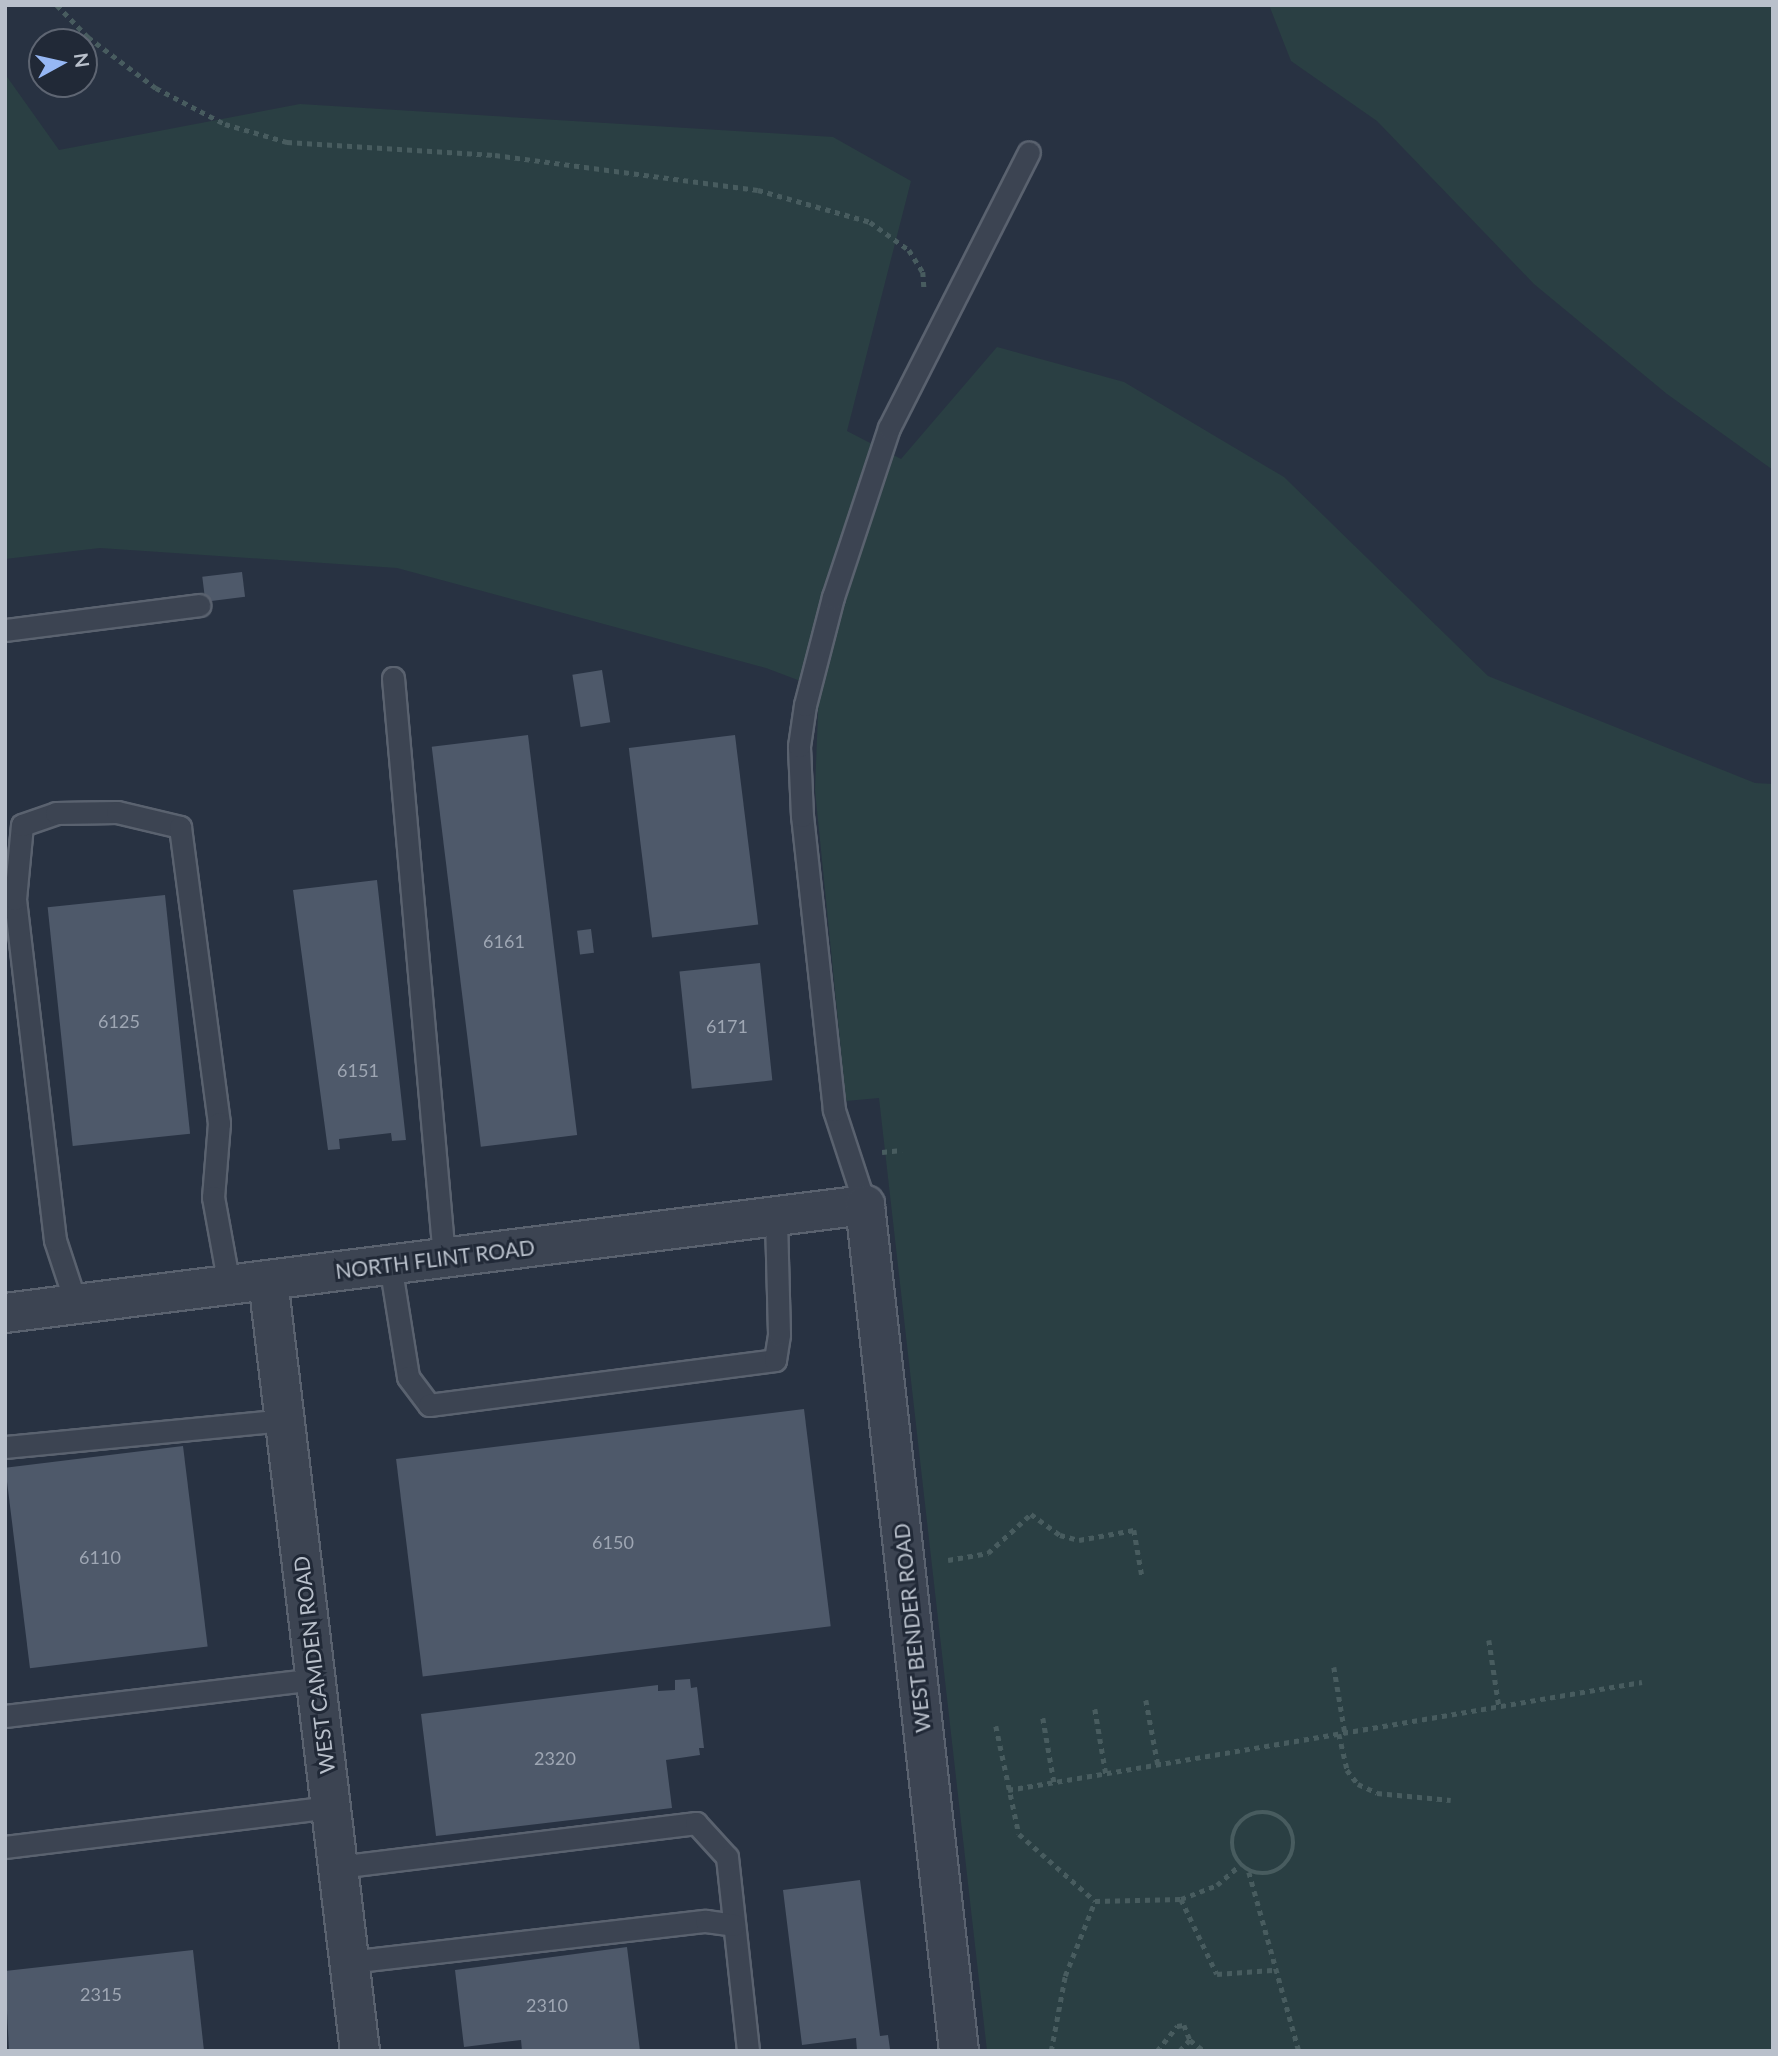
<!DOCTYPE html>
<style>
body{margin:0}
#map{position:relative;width:1778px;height:2056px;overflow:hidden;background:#283242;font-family:Lato,sans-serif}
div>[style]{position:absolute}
.green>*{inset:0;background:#2a3f43}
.building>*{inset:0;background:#4e596a;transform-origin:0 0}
.path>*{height:4.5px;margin-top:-2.25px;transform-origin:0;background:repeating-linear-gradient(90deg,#485c5f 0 5px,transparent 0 10px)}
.path>.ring{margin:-2.25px;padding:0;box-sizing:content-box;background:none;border:4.5px solid #485c5f;border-radius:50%}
.roads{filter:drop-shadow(2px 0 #5a626f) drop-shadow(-2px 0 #5a626f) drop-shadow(0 2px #5a626f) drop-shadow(0 -2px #5a626f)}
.lane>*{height:21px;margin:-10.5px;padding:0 10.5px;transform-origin:10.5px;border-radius:10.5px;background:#3c4452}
.street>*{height:38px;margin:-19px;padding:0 19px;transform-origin:19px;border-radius:19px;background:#3c4452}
span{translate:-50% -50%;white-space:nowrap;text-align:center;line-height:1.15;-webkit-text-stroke:6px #212937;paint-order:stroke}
.number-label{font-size:18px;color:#9ea6b3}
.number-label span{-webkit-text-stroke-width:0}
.street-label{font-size:21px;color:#b9c0cb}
.frame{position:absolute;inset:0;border:7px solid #b9c0cb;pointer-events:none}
.north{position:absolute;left:28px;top:28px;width:70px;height:70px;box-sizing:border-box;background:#212937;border:2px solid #5e6572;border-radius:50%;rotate:82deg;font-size:19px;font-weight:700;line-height:28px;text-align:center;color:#b9c0cb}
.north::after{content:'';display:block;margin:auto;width:24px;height:32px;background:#96b7f4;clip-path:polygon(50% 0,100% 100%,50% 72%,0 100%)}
</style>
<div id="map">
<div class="green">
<i style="clip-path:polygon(1269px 5px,1773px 5px,1773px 470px,1667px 394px,1534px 284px,1377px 121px,1291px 61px)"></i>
<i style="clip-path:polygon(5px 74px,59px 150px,300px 104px,833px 137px,911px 181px,847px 431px,901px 459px,997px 347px,1124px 382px,1284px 477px,1488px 676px,1755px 783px,1773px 784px,1773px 2051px,987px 2051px,879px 1098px,846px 1101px,815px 790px,819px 688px,766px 668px,397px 568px,100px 548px,5px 559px)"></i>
</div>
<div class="building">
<i style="left:242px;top:572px;width:25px;height:40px;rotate:83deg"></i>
<i style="left:602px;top:670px;width:53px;height:30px;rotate:81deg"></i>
<i style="left:528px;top:735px;width:403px;height:97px;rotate:83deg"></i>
<i style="left:735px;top:735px;width:191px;height:107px;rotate:83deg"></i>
<i style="clip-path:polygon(377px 880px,406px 1140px,392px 1141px,391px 1133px,339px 1139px,340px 1149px,328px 1150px,293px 890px)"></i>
<i style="left:165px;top:895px;width:240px;height:118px;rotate:84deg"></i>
<i style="left:591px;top:929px;width:24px;height:14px;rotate:83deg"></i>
<i style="left:760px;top:963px;width:118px;height:81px;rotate:84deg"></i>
<i style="left:804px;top:1409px;width:219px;height:411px;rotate:83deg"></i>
<i style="left:183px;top:1446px;width:202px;height:179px;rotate:83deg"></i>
<i style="clip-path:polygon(690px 1679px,691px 1688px,697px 1687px,704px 1748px,699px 1748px,700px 1755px,666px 1760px,672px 1808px,436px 1836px,421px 1714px,658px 1685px,658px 1691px,675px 1690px,675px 1680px)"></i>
<i style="clip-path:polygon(860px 1880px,880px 2036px,888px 2035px,890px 2049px,857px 2051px,856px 2038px,802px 2045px,783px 1890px)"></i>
<i style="clip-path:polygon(627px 1947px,640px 2051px,522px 2051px,521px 2040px,464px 2047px,455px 1970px)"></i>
<i style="clip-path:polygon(193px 1950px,204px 2051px,9px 2051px,5px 1971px)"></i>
</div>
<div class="path">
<i style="left:57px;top:5px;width:45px;rotate:45.9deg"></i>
<i style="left:88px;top:37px;width:85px;rotate:36.9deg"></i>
<i style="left:156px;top:88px;width:78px;rotate:27.6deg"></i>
<i style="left:225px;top:124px;width:65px;rotate:16.2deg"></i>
<i style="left:287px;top:142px;width:208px;rotate:3.6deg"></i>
<i style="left:495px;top:155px;width:265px;rotate:7.6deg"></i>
<i style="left:758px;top:190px;width:116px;rotate:15.9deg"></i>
<i style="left:870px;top:222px;width:48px;rotate:35.7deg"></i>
<i style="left:909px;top:250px;width:26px;rotate:58deg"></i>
<i style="left:923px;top:272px;width:15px;rotate:86deg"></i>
<i style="left:882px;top:1152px;width:20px;rotate:-6deg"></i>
<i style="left:948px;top:1560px;width:41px;rotate:-9.9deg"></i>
<i style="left:988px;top:1553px;width:58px;rotate:-42.2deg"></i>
<i style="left:1031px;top:1514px;width:36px;rotate:36deg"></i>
<i style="left:1060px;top:1535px;width:20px;rotate:15deg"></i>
<i style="left:1079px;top:1540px;width:56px;rotate:-10.3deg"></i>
<i style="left:1134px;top:1530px;width:47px;rotate:80.1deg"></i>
<i style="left:1489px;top:1640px;width:67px;rotate:81.4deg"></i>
<i style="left:1334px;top:1667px;width:67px;rotate:80.5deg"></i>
<i style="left:1146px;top:1700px;width:66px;rotate:79.5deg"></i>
<i style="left:1095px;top:1709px;width:66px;rotate:80.4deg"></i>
<i style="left:1043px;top:1718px;width:65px;rotate:80.2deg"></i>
<i style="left:996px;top:1726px;width:110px;rotate:78deg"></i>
<i style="left:1019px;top:1834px;width:101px;rotate:41.4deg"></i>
<i style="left:1095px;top:1901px;width:86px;rotate:-1.3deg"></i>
<i style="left:1181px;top:1899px;width:83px;rotate:64.4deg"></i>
<i style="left:1217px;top:1974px;width:56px;rotate:-4.1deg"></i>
<i style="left:1339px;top:1734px;width:37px;rotate:77deg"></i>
<i style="left:1347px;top:1770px;width:18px;rotate:52deg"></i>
<i style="left:1358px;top:1784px;width:21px;rotate:25deg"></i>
<i style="left:1377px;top:1793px;width:74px;rotate:5.4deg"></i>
<i style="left:1008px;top:1790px;width:643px;rotate:-9.67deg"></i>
<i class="ring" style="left:1232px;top:1812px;width:57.5px;height:57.5px"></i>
<i style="left:1249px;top:1872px;width:186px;rotate:74.4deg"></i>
<i style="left:1181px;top:1899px;width:39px;rotate:-21deg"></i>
<i style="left:1217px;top:1885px;width:30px;rotate:-41deg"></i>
<i style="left:1190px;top:2040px;width:18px;rotate:38deg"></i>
<i style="left:1051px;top:2051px;width:76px;rotate:-79.4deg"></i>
<i style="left:1065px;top:1976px;width:81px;rotate:-68.2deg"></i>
<i style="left:1157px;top:2051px;width:32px;rotate:-51deg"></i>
<i style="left:1177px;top:2026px;width:7px;rotate:-8deg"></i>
<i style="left:1184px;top:2025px;width:16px;rotate:68deg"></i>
<i style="left:1190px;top:2040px;width:15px;rotate:132deg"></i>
</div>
<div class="roads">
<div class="lane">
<i style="left:5px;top:630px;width:196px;rotate:-7.3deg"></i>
<i style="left:393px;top:678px;width:581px;rotate:84.97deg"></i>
<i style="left:865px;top:1205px;width:100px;rotate:-108.1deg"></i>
<i style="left:834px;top:1110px;width:296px;rotate:-96.2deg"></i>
<i style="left:802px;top:816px;width:70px;rotate:-92.5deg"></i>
<i style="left:799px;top:746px;width:41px;rotate:-81.7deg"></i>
<i style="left:805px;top:705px;width:112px;rotate:-75.5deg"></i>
<i style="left:833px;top:597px;width:178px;rotate:-71.7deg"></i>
<i style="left:889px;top:428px;width:309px;rotate:-63.1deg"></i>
<i style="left:390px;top:1264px;width:114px;rotate:80.9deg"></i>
<i style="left:408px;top:1377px;width:35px;rotate:53deg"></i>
<i style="left:429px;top:1405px;width:349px;rotate:-7.4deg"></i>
<i style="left:775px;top:1360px;width:26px;rotate:-81deg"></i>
<i style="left:779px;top:1334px;width:118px;rotate:-91.5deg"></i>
<i style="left:76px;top:1304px;width:67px;rotate:-108.2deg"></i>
<i style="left:55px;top:1240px;width:343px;rotate:-96.7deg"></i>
<i style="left:15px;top:899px;width:74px;rotate:-84.6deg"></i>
<i style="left:22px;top:825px;width:36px;rotate:-19deg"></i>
<i style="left:56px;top:813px;width:61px;rotate:-0.9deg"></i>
<i style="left:117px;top:812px;width:65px;rotate:13.4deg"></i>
<i style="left:180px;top:827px;width:299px;rotate:82.5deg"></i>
<i style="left:219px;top:1123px;width:74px;rotate:94.6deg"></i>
<i style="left:213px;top:1197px;width:89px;rotate:79.7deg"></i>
<i style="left:5px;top:1447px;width:280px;rotate:-5.5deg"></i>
<i style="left:5px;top:1716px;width:312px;rotate:-6.8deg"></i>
<i style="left:5px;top:1847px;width:328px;rotate:-7deg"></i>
<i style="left:338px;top:1867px;width:361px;rotate:-7deg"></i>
<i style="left:696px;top:1823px;width:46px;rotate:47.6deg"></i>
<i style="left:727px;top:1857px;width:195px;rotate:83.8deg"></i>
<i style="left:349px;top:1962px;width:359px;rotate:-6.6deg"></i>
<i style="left:706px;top:1921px;width:28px;rotate:8deg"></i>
</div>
<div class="street">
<i style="left:268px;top:1280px;width:776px;rotate:83.2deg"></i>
<i style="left:5px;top:1313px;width:867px;rotate:-7.16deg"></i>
<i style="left:865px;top:1205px;width:851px;rotate:83.66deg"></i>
</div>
</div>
<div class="number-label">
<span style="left:504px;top:941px">6161</span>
<span style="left:119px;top:1021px">6125</span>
<span style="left:727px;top:1026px">6171</span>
<span style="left:358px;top:1070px">6151</span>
<span style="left:613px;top:1542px">6150</span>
<span style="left:100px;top:1557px">6110</span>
<span style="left:555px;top:1758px">2320</span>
<span style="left:101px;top:1994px">2315</span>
<span style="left:547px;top:2005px">2310</span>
</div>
<div class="street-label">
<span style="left:435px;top:1259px;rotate:-7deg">NORTH FLINT ROAD</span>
<span style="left:912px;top:1628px;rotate:-96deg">WEST BENDER ROAD</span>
<span style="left:314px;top:1665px;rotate:-97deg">WEST CAMDEN ROAD</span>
</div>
<div class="frame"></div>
<div class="north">N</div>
</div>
